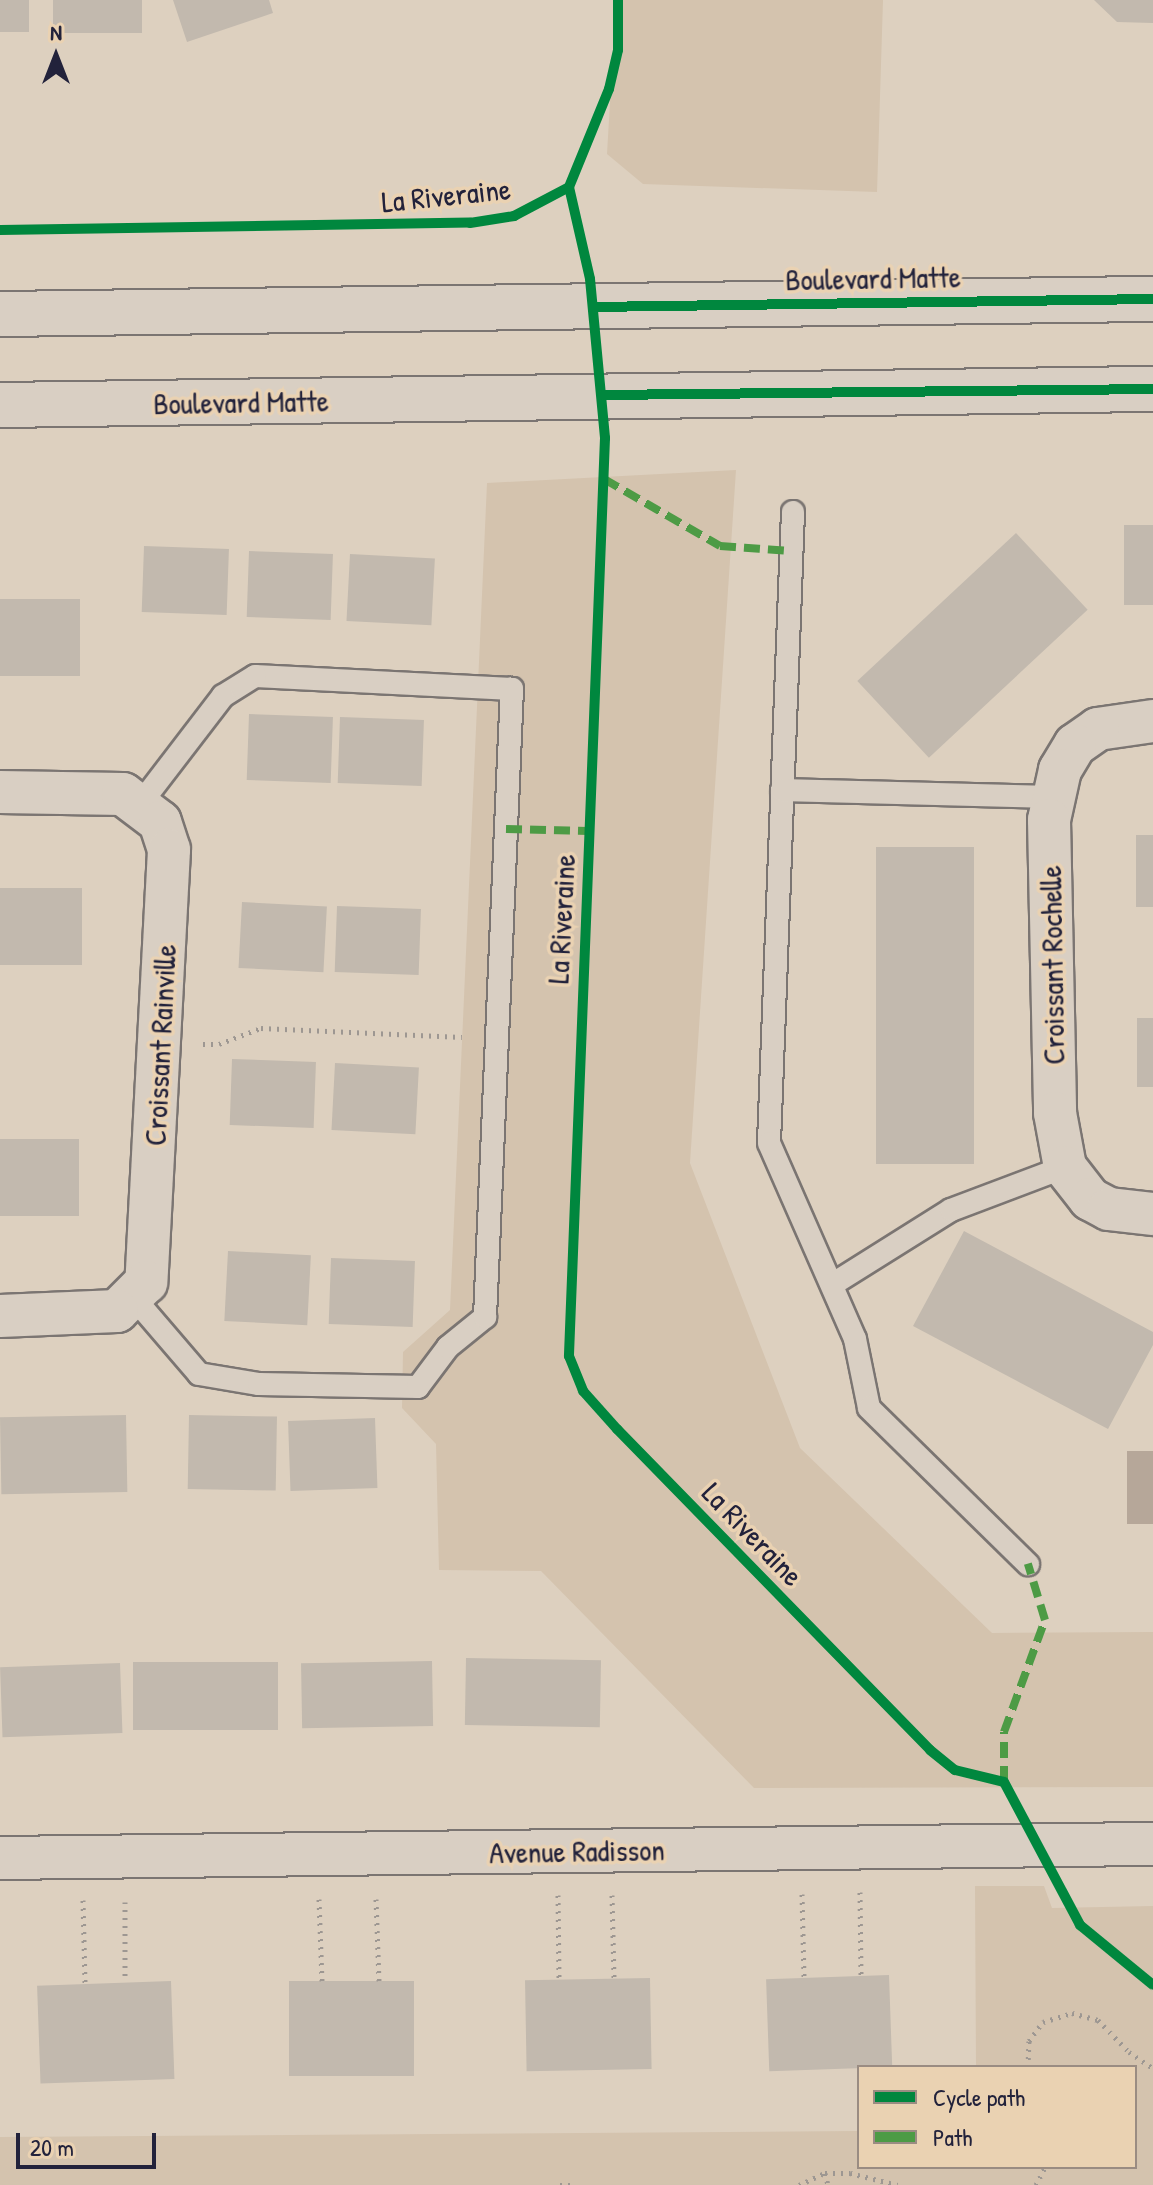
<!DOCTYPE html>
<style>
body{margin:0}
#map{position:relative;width:1153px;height:2185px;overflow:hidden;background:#ddd0bf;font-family:"Patrick Hand",sans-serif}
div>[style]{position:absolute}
.green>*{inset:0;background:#d4c3ae}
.water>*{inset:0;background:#b6a799;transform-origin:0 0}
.building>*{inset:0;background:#c2b9ae;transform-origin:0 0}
.path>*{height:5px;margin-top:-2.5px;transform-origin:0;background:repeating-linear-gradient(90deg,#9d9792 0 2px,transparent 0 8px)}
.roads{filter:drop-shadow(2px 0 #7b7572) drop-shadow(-2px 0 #7b7572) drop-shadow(0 2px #7b7572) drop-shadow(0 -2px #7b7572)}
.lane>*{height:22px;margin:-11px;padding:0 11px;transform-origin:11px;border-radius:11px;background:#d9cfc3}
.street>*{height:42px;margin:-21px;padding:0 21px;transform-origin:21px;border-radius:21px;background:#d9cfc3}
.secondary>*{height:44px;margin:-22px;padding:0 22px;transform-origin:22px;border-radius:22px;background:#d9cfc3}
.quiet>*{height:8px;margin-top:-4px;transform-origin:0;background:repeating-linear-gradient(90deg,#4d9b45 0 16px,transparent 0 24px)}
.cycleway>*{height:10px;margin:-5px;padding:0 5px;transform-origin:5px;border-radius:5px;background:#00873e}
span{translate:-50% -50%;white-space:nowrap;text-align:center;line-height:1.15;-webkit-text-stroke:7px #ead2b2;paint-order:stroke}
.street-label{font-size:30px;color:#22223b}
.legend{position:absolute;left:857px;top:2065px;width:280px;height:104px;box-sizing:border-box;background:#ead2b2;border:2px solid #9a8c82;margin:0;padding:10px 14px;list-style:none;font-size:24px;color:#22223b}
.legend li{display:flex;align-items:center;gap:16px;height:40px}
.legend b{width:40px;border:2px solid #9a8c82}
.north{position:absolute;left:16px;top:16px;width:80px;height:80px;-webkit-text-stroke:6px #ead2b2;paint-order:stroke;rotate:0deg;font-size:22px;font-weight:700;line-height:32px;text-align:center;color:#22223b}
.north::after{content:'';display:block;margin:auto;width:28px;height:36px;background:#22223b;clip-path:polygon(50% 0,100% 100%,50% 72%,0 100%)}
.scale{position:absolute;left:16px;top:2133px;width:140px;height:36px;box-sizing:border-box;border:4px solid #22223b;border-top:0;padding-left:10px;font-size:24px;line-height:28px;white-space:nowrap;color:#22223b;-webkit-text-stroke:6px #ead2b2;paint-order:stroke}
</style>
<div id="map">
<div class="green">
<i style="clip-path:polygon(616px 0,883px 0,877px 192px,643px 184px,607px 154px)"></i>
<i style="clip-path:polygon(736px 470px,690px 1163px,800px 1448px,992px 1633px,1153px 1632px,1153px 1787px,754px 1788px,541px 1571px,439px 1570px,436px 1444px,402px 1408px,403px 1352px,450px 1310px,487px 483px)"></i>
<i style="clip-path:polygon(975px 1886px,1044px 1886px,1052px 1908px,1153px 1906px,1153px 2185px,0 2185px,0 2137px,859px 2131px,859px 2167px,1135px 2167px,1135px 2067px,976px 2067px)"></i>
</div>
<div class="water">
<i style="left:1153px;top:1451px;width:73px;height:26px;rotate:90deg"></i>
</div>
<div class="building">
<i style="left:0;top:0;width:29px;height:32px"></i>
<i style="left:53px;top:0;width:89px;height:33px"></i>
<i style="clip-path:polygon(173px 0,269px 0,273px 13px,187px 42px)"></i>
<i style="clip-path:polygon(1094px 0,1153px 0,1153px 23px,1117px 22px)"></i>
<i style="left:1124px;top:525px;width:29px;height:80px"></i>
<i style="left:1016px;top:533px;width:105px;height:217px;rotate:47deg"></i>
<i style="left:144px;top:546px;width:85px;height:66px;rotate:2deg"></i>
<i style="left:249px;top:551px;width:84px;height:66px;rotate:2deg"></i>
<i style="left:350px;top:554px;width:85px;height:67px;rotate:3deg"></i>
<i style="left:0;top:599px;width:80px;height:77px"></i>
<i style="left:249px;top:714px;width:84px;height:66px;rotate:2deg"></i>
<i style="left:340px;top:717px;width:84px;height:66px;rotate:2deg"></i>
<i style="left:1153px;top:835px;width:72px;height:17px;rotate:90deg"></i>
<i style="left:876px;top:847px;width:98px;height:317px"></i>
<i style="left:0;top:888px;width:82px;height:77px"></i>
<i style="left:242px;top:902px;width:85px;height:66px;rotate:3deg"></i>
<i style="left:337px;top:906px;width:84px;height:66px;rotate:2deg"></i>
<i style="left:1137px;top:1018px;width:16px;height:69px"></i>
<i style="left:232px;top:1059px;width:84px;height:66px;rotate:2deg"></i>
<i style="left:335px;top:1063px;width:84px;height:67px;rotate:3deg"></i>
<i style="left:0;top:1139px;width:79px;height:77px"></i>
<i style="clip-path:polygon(964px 1231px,1153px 1332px,1153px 1345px,1108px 1429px,913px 1326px)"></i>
<i style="left:228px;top:1251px;width:83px;height:70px;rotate:3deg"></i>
<i style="left:331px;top:1258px;width:84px;height:66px;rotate:2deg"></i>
<i style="left:126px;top:1415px;width:77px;height:126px;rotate:89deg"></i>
<i style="left:189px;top:1415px;width:88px;height:74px;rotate:1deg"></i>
<i style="left:375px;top:1418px;width:70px;height:87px;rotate:88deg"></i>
<i style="left:466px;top:1658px;width:135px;height:67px;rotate:1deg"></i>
<i style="left:432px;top:1661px;width:65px;height:131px;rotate:89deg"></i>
<i style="left:278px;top:1662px;width:68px;height:145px;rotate:90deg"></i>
<i style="left:120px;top:1663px;width:70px;height:120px;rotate:88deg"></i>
<i style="left:889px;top:1975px;width:92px;height:123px;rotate:88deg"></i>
<i style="left:650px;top:1978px;width:91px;height:125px;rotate:89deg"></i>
<i style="left:171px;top:1981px;width:98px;height:134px;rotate:88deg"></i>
<i style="left:289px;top:1981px;width:125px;height:95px"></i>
</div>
<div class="path">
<i style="left:203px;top:1044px;width:16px"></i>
<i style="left:219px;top:1044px;width:45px;rotate:-20.9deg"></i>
<i style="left:261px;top:1028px;width:201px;rotate:2.6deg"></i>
<i style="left:860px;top:1892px;width:83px;rotate:89.3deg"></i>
<i style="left:802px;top:1894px;width:83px;rotate:88.6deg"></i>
<i style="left:558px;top:1895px;width:83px;rotate:89.3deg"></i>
<i style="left:612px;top:1895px;width:83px;rotate:88.6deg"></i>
<i style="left:319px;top:1899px;width:82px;rotate:87.9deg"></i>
<i style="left:376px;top:1899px;width:82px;rotate:87.9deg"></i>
<i style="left:83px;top:1900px;width:83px;rotate:88.6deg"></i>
<i style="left:125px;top:1902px;width:79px;rotate:90deg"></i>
<i style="left:1028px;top:2067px;width:26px;rotate:-88deg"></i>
<i style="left:1029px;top:2041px;width:24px;rotate:-54deg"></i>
<i style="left:1043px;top:2022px;width:30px;rotate:-17deg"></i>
<i style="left:1072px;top:2013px;width:27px;rotate:15deg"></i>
<i style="left:1098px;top:2020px;width:45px;rotate:45.9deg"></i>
<i style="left:1129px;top:2052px;width:29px;rotate:34deg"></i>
<i style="left:825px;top:2173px;width:12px;rotate:76deg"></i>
<i style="left:560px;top:2185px;width:14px"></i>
<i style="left:799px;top:2185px;width:29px;rotate:-25deg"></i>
<i style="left:825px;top:2173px;width:25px"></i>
<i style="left:850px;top:2173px;width:49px;rotate:14deg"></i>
<i style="left:1036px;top:2185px;width:20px;rotate:-63deg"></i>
</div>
<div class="roads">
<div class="lane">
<i style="left:793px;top:512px;width:631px;rotate:92.18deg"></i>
<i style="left:769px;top:1143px;width:214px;rotate:66.3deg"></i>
<i style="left:855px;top:1339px;width:70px;rotate:78.5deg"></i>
<i style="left:869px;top:1408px;width:223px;rotate:44.5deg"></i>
<i style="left:782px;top:790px;width:269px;rotate:1.5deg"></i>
<i style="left:833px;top:1284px;width:139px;rotate:-32.1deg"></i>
<i style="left:951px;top:1210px;width:122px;rotate:-20.7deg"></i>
<i style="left:133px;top:1297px;width:101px;rotate:49.4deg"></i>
<i style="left:199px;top:1374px;width:61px;rotate:9.5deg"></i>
<i style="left:259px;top:1384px;width:159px;rotate:1.1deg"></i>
<i style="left:418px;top:1387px;width:50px;rotate:-53.1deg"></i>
<i style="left:448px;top:1347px;width:48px;rotate:-39deg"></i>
<i style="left:485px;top:1317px;width:629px;rotate:-87.54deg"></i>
<i style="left:512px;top:689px;width:257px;rotate:-177.1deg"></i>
<i style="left:255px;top:676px;width:38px;rotate:148deg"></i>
<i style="left:223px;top:696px;width:135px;rotate:127.5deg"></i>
</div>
<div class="street">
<i style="left:1153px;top:721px;width:56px;rotate:171.7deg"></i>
<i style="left:1098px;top:729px;width:28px;rotate:145deg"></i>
<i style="left:1075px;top:745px;width:29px;rotate:121deg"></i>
<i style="left:1060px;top:770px;width:51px;rotate:102.4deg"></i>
<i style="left:1049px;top:820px;width:293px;rotate:88.8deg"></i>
<i style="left:1055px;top:1113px;width:55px;rotate:79.5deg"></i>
<i style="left:1065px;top:1167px;width:41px;rotate:52deg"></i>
<i style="left:1090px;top:1199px;width:21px;rotate:28deg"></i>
<i style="left:1109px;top:1209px;width:44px;rotate:6.5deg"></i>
<i style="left:0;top:792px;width:123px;rotate:0.9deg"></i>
<i style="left:123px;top:794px;width:46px;rotate:37.1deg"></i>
<i style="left:160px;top:822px;width:29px;rotate:72deg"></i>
<i style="left:169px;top:850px;width:433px;rotate:93deg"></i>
<i style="left:146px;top:1282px;width:41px;rotate:135deg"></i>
<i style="left:117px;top:1311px;width:117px;rotate:177.6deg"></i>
<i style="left:0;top:1858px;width:1153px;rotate:-0.7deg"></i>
</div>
<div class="secondary">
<i style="left:0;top:314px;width:1153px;rotate:-0.75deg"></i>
<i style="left:0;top:405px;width:1153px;rotate:-0.8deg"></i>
</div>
</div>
<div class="quiet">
<i style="left:604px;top:479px;width:134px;rotate:30deg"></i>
<i style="left:720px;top:546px;width:71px;rotate:4deg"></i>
<i style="left:506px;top:829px;width:83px;rotate:1.4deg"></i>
<i style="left:1004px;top:1782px;width:50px;rotate:-90deg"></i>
<i style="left:1004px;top:1732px;width:119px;rotate:-69.9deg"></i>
<i style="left:1045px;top:1620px;width:59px;rotate:-106.9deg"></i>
</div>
<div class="cycleway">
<i style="left:569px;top:187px;width:94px;rotate:77.1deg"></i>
<i style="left:590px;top:279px;width:160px;rotate:84.6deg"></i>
<i style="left:605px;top:438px;width:919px;rotate:92.25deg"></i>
<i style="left:569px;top:1356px;width:38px;rotate:68deg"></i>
<i style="left:583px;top:1391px;width:51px;rotate:48.2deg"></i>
<i style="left:617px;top:1429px;width:448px;rotate:45.7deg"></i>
<i style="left:930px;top:1750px;width:32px;rotate:39deg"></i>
<i style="left:955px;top:1770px;width:50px;rotate:13.8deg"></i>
<i style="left:1004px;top:1782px;width:162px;rotate:62deg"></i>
<i style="left:1080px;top:1925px;width:94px;rotate:39.4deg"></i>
<i style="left:569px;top:187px;width:106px;rotate:-67.8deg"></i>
<i style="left:609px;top:89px;width:40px;rotate:-77deg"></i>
<i style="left:618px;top:50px;width:50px;rotate:-90deg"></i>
<i style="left:0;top:230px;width:470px;rotate:-0.9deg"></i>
<i style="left:470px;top:223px;width:45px;rotate:-9deg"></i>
<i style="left:514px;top:216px;width:62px;rotate:-27.8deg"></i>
<i style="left:593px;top:307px;width:560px;rotate:-0.82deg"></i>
<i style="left:602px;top:395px;width:551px;rotate:-0.62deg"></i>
</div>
<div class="street-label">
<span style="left:446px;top:195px;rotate:-6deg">La Riveraine</span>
<span style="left:873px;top:278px;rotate:-1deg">Boulevard Matte</span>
<span style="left:241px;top:402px;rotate:-1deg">Boulevard Matte</span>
<span style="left:561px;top:919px;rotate:-87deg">La Riveraine</span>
<span style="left:1052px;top:965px;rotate:-91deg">Croissant Rochelle</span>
<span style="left:160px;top:1045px;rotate:-87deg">Croissant Rainville</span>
<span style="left:753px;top:1534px;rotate:46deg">La Riveraine</span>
<span style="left:577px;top:1851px;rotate:-1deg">Avenue Radisson</span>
</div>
<ul class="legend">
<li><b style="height:10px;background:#00873e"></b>Cycle path</li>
<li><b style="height:10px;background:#4d9b45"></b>Path</li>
</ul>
<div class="north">N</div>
<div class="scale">20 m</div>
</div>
